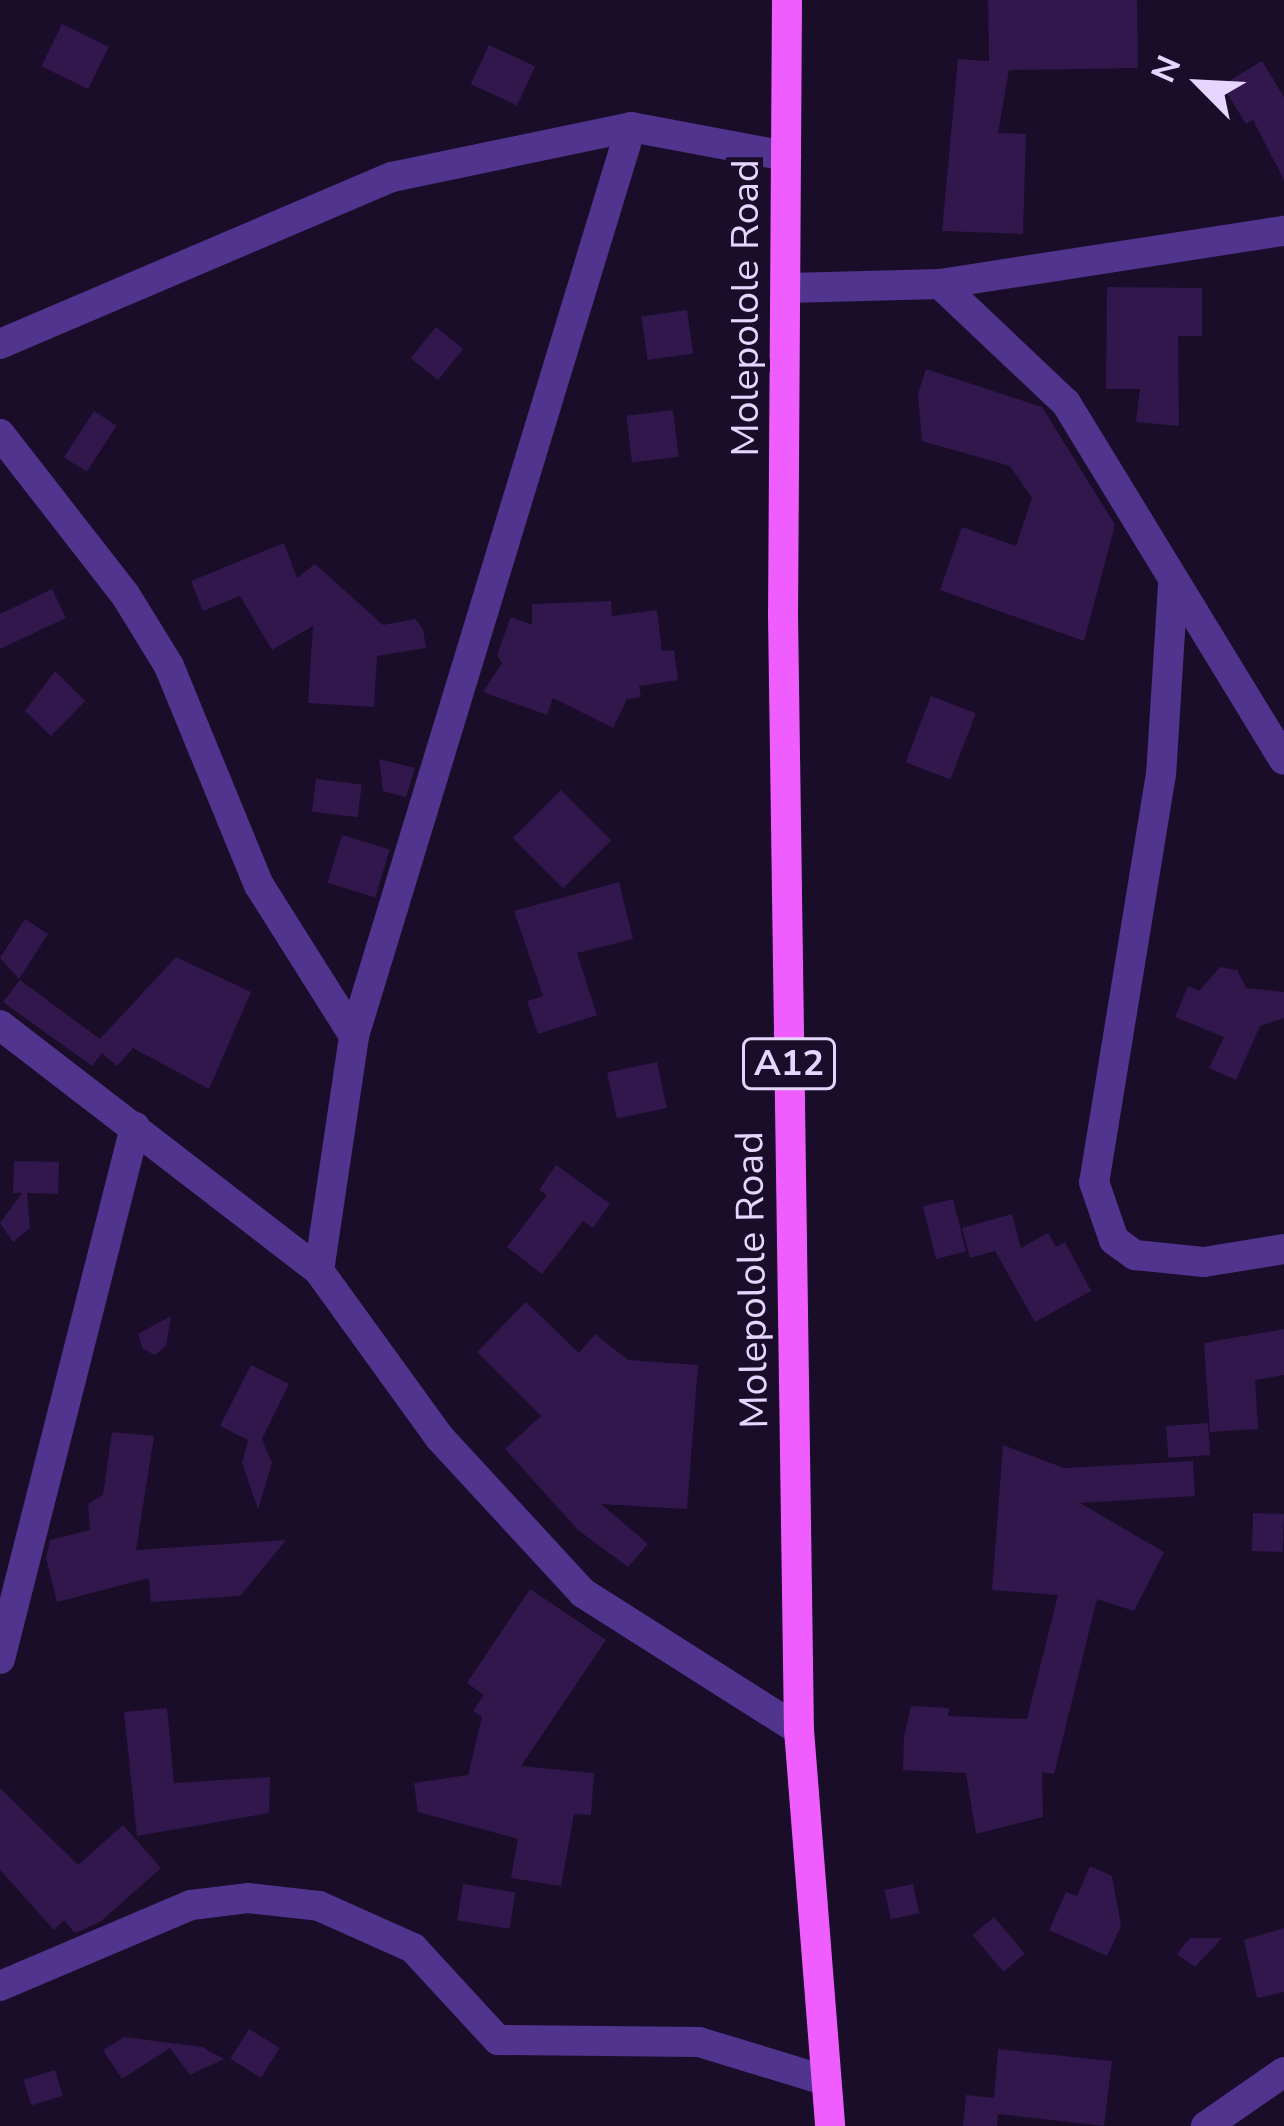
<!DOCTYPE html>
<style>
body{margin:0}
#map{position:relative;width:1284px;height:2126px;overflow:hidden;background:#1a0d29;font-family:"Nunito Sans",sans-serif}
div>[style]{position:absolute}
.building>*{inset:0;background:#31174c;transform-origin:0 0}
.minor>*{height:30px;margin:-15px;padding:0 15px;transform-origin:15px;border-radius:15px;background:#50348d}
.primary>*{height:30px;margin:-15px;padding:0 15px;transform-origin:15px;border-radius:15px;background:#ef5dff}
span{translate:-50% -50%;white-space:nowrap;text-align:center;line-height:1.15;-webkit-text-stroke:10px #1a0d29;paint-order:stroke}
.shield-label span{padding:3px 9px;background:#1a0d29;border:3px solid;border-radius:9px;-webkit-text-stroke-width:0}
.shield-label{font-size:36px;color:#e6d6ff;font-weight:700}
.street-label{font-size:39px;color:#e6d6ff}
.north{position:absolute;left:1140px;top:24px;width:120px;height:120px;-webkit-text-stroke:9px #1a0d29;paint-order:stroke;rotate:294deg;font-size:33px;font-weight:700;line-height:48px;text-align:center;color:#e6d6ff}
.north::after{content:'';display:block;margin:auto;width:42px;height:54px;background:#e6d6ff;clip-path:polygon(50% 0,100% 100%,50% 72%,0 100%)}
</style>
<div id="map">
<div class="building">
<i style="clip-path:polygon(988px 0,1137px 0,1138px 68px,1009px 70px,998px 133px,1026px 134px,1023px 234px,942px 231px,958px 59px,989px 61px)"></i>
<i style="left:62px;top:24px;width:52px;height:47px;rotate:26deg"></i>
<i style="left:489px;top:45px;width:51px;height:43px;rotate:25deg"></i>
<i style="clip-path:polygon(1262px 61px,1284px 97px,1284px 180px,1253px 120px,1246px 124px,1222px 85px)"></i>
<i style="clip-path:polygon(1107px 287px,1202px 288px,1202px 336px,1178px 336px,1179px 426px,1136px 422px,1140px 389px,1106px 389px)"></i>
<i style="left:687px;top:310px;width:44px;height:46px;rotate:82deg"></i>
<i style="left:436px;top:327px;width:35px;height:40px;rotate:39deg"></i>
<i style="clip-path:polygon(926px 369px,1042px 407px,1115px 525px,1084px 641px,940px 590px,962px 527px,1016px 546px,1032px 498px,1010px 466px,922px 441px,918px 394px)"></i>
<i style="left:673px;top:410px;width:47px;height:47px;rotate:83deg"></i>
<i style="left:94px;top:411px;width:27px;height:55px;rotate:33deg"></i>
<i style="clip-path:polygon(284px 543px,297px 578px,315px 564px,383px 625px,415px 619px,423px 629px,426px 648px,377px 656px,374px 707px,308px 703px,313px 626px,272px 650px,240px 596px,203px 611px,191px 581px)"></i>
<i style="clip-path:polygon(52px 589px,66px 618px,0 649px,0 614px)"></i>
<i style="clip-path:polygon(611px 601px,612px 616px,657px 610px,662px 651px,674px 650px,678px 680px,639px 686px,641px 697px,627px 699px,613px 728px,553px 698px,547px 715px,483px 692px,502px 663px,497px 655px,511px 617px,532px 625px,532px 604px)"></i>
<i style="clip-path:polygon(55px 671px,85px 701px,51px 736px,25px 711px)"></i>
<i style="left:931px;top:696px;width:48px;height:71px;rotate:21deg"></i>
<i style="clip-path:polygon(379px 759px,415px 768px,406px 797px,383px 791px)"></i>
<i style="left:316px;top:779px;width:46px;height:33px;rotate:7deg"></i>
<i style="left:561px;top:790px;width:71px;height:68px;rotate:45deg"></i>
<i style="left:342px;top:835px;width:50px;height:50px;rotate:17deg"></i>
<i style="clip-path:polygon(619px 882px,633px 939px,577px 953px,597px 1015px,538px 1034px,527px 1001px,543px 996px,514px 911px)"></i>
<i style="clip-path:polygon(25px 919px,48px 934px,19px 979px,0 958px)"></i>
<i style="clip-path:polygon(176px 957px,251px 992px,209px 1089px,133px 1048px,117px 1066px,102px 1053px,92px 1066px,3px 1002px,20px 980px,100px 1039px)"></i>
<i style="clip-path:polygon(1220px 967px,1237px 970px,1246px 988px,1284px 992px,1284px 1018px,1260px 1026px,1236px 1080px,1209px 1068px,1224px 1037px,1175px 1017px,1188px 986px,1199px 991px)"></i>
<i style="left:657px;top:1062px;width:47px;height:51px;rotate:78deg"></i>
<i style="clip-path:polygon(14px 1161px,59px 1162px,58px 1194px,27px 1193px,30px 1228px,13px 1242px,0 1223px,22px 1193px,13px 1193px)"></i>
<i style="clip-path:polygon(556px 1165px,610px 1204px,593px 1228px,583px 1221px,542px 1274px,507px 1247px,547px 1195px,539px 1190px)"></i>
<i style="left:953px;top:1199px;width:54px;height:31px;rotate:76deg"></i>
<i style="clip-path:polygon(1012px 1214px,1021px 1248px,1048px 1233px,1056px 1247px,1065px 1242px,1091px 1291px,1035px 1322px,995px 1251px,970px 1258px,962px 1228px)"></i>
<i style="clip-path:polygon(526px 1302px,579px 1353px,595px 1334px,628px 1360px,698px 1365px,687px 1509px,601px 1504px,648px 1544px,628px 1567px,578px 1530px,505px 1449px,541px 1416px,477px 1352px)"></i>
<i style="clip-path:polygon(171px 1316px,166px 1346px,155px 1355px,143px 1349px,138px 1334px)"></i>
<i style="clip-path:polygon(1284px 1329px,1284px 1375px,1255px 1380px,1258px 1429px,1210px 1432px,1204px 1343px)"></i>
<i style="clip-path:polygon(251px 1365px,289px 1384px,262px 1439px,272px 1463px,258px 1509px,242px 1463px,248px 1440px,220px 1426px)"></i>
<i style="left:1208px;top:1423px;width:32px;height:42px;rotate:86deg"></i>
<i style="clip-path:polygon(112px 1432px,154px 1436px,136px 1550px,286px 1540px,240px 1596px,151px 1602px,149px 1578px,57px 1602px,46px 1558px,50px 1540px,90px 1530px,88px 1504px,103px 1495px)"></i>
<i style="clip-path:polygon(1003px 1445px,1064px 1468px,1193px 1461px,1195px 1496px,1080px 1503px,1164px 1552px,1134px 1611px,1097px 1599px,1054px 1774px,1042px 1772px,1043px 1817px,976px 1834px,966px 1773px,903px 1770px,904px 1737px,911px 1706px,949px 1708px,948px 1716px,1027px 1719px,1058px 1595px,992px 1590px)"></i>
<i style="left:1253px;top:1513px;width:31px;height:38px;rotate:2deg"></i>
<i style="clip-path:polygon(530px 1589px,606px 1640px,521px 1766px,594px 1773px,591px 1815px,574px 1814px,561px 1886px,511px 1878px,518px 1839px,418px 1812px,414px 1783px,468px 1775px,482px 1717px,473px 1711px,484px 1695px,467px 1683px)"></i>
<i style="clip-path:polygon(167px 1708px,174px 1783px,270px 1777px,269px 1813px,137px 1836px,124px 1712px)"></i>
<i style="clip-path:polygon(0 1788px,78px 1865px,123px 1825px,161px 1868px,100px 1922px,75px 1933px,64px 1920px,54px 1930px,0 1870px)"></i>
<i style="clip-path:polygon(1090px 1866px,1112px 1876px,1121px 1926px,1107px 1956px,1049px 1930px,1066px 1892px,1077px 1896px)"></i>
<i style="left:463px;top:1884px;width:53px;height:37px;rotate:9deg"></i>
<i style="left:913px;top:1884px;width:30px;height:29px;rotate:78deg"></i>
<i style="left:994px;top:1917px;width:48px;height:28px;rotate:50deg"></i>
<i style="clip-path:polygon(1284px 1928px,1284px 1992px,1257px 1998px,1244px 1940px)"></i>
<i style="clip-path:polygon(1222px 1938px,1195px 1967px,1177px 1954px,1190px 1938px)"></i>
<i style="left:249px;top:2029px;width:36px;height:35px;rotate:32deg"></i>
<i style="clip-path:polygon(124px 2037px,202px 2047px,224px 2059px,190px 2075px,170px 2048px,122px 2079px,103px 2050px)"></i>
<i style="clip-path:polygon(998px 2049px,1112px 2061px,1104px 2126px,998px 2114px,997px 2126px,963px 2126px,966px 2095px,994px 2098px)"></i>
<i style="left:55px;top:2070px;width:27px;height:33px;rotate:73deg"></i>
</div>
<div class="minor">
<i style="left:940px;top:284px;width:348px;rotate:-8.8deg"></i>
<i style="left:788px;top:288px;width:152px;rotate:-1.5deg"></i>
<i style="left:940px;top:284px;width:173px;rotate:43.4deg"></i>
<i style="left:1066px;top:403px;width:418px;rotate:58.6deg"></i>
<i style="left:0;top:344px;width:426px;rotate:-23.1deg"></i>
<i style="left:392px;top:177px;width:244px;rotate:-11.8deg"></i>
<i style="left:631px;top:127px;width:158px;rotate:10.6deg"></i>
<i style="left:0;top:434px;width:205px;rotate:52.1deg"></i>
<i style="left:126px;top:596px;width:82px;rotate:58.4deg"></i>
<i style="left:169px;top:666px;width:237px;rotate:67.7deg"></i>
<i style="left:259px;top:885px;width:178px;rotate:57.8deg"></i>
<i style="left:1173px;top:585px;width:189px;rotate:93.6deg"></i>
<i style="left:1161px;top:774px;width:413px;rotate:99.3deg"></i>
<i style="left:1094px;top:1182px;width:61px;rotate:71deg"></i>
<i style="left:1114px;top:1240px;width:26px;rotate:36deg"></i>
<i style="left:1135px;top:1255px;width:69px;rotate:5.8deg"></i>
<i style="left:1204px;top:1262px;width:81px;rotate:-9.2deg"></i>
<i style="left:0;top:1025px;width:403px;rotate:37.6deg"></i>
<i style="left:319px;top:1271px;width:206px;rotate:54.1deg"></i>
<i style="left:440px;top:1438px;width:211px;rotate:47.3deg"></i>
<i style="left:583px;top:1593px;width:256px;rotate:32.4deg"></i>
<i style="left:319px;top:1271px;width:238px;rotate:-81.5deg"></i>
<i style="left:354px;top:1036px;width:950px;rotate:-73.05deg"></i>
<i style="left:0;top:1659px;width:549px;rotate:-75.76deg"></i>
<i style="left:0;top:1986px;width:207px;rotate:-23deg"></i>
<i style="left:191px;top:1905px;width:57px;rotate:-7deg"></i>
<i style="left:248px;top:1898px;width:71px;rotate:6.4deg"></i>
<i style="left:319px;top:1906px;width:103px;rotate:24.1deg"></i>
<i style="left:413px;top:1948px;width:125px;rotate:47.3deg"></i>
<i style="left:498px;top:2040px;width:201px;rotate:0.6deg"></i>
<i style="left:699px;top:2042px;width:131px;rotate:16.9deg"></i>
<i style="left:1206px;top:2126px;width:95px;rotate:-34.7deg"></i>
</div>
<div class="primary">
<i style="left:787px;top:0;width:614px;rotate:90.37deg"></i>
<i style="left:783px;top:614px;width:1116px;rotate:89.18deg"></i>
<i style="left:799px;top:1730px;width:397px;rotate:85.5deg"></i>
</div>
<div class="shield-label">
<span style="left:789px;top:1064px">A12</span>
</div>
<div class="street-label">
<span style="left:746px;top:308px;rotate:-90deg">Molepolole Road</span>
<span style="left:753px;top:1280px;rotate:-91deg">Molepolole Road</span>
</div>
<div class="north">N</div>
</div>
